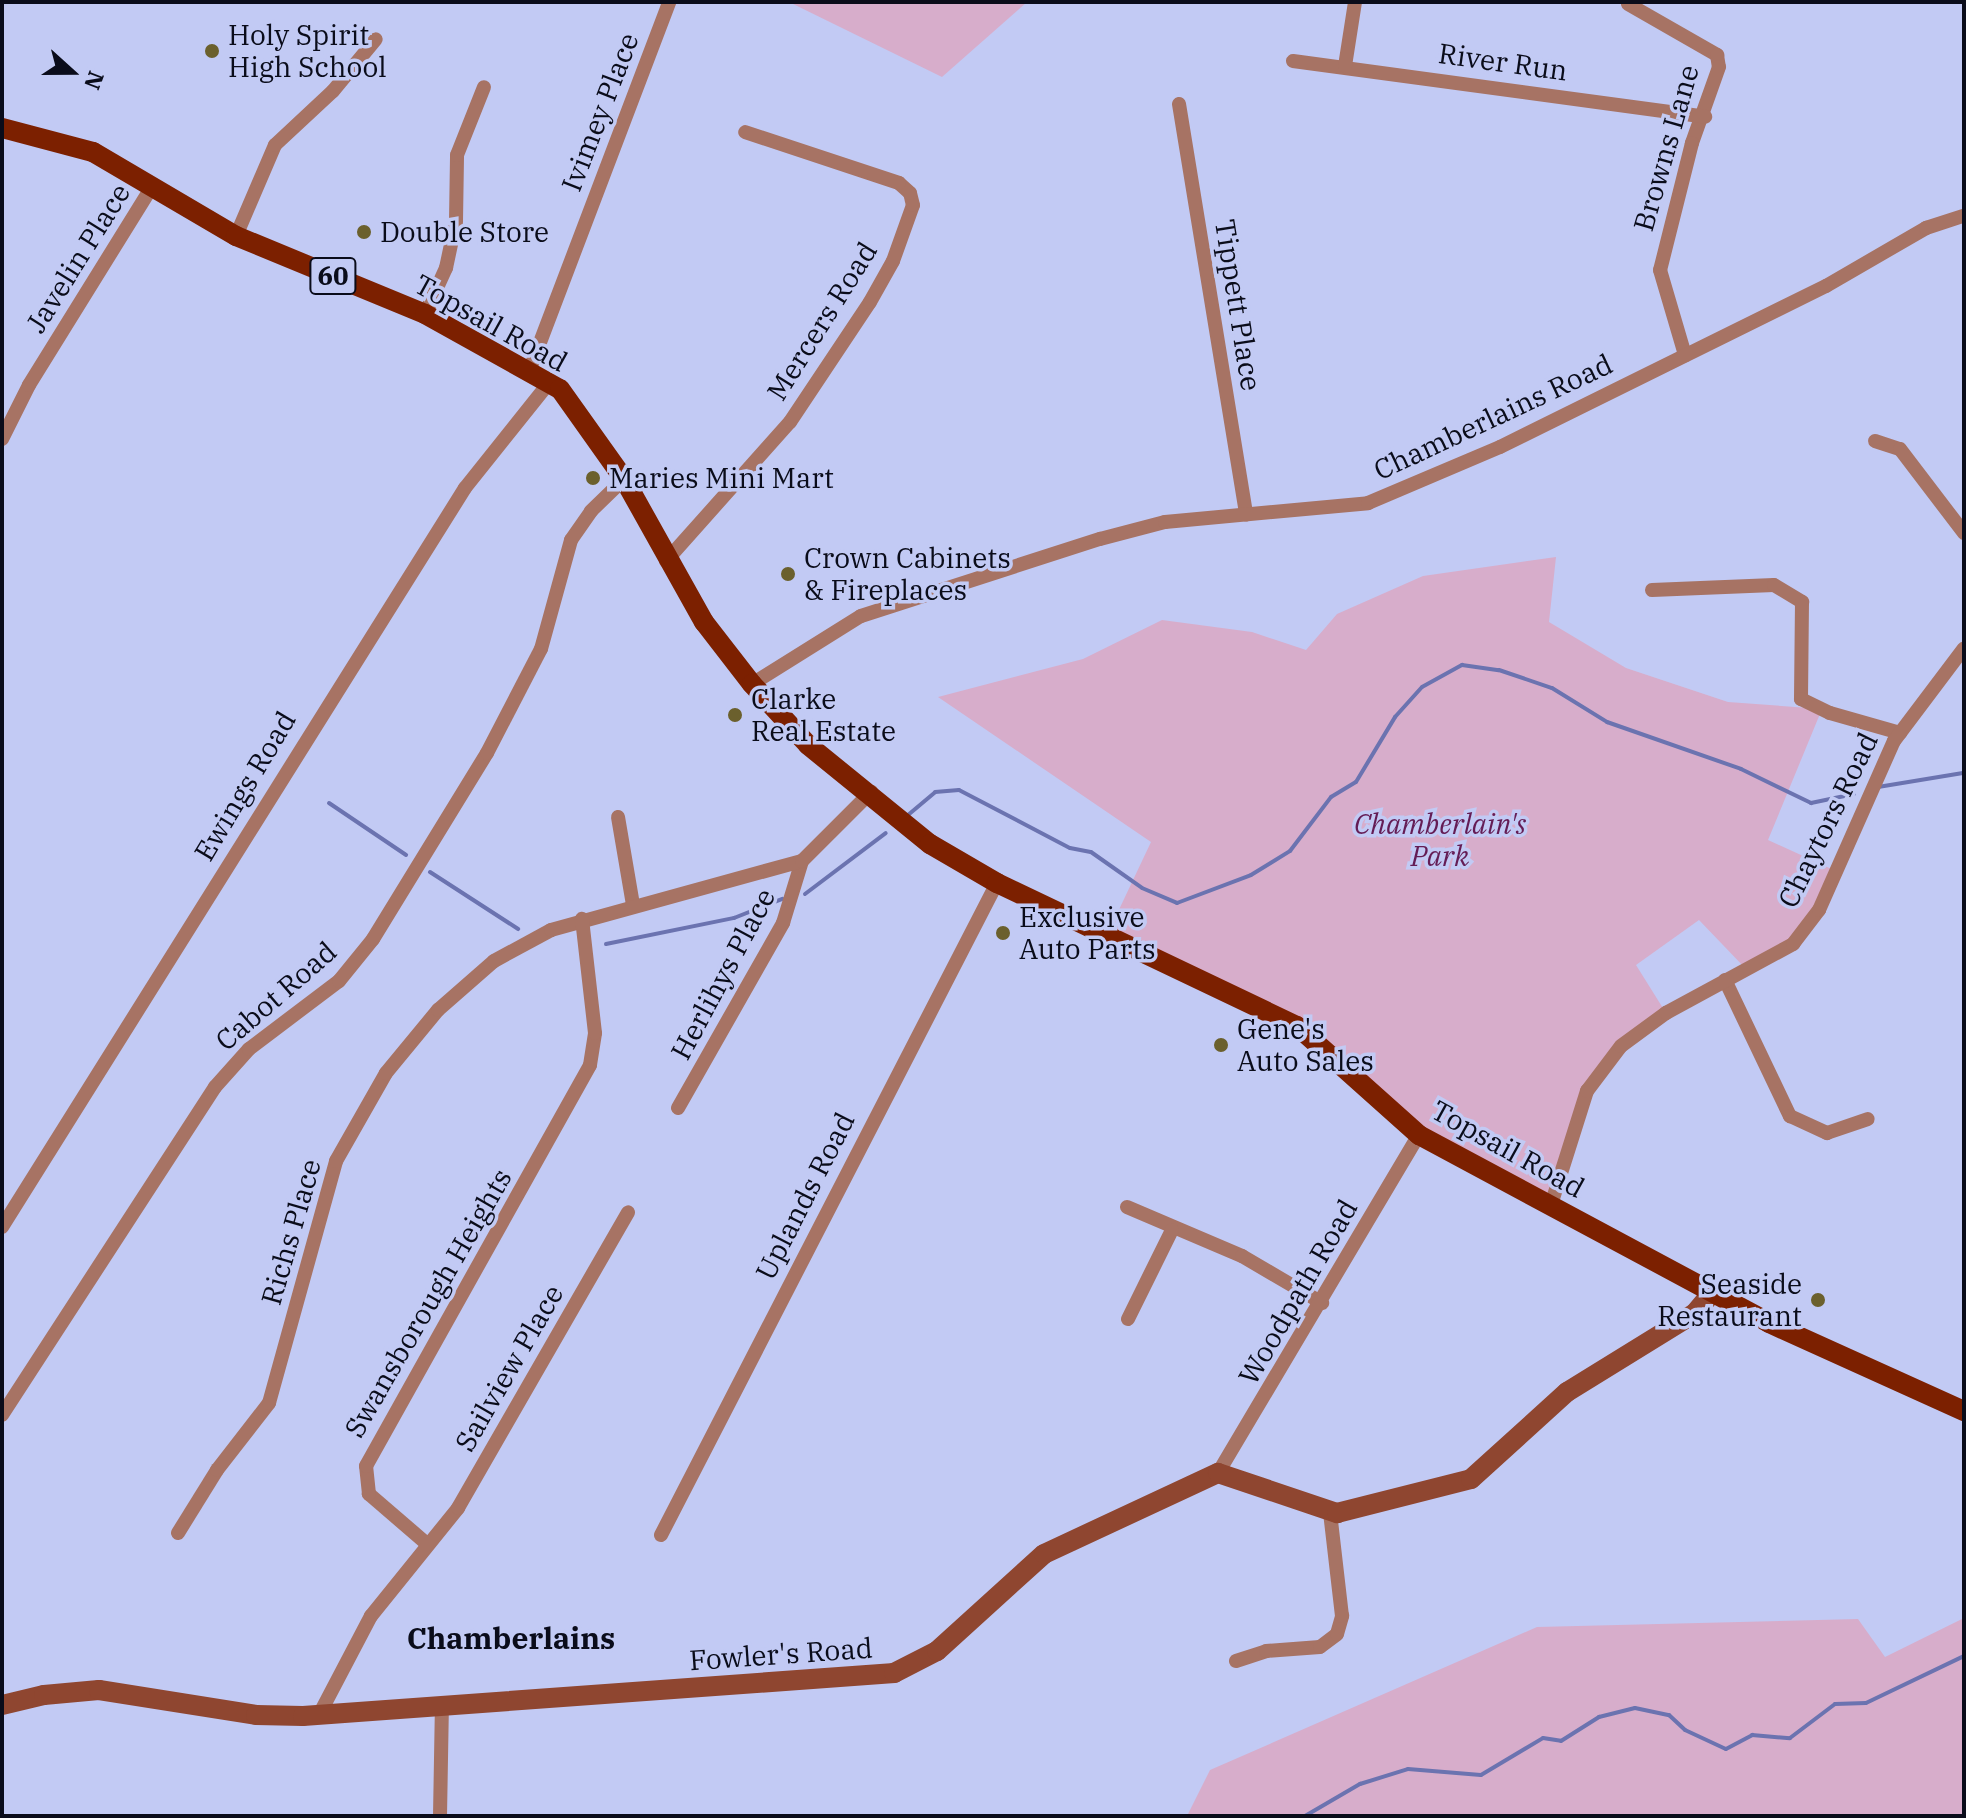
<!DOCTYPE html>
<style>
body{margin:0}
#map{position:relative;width:1966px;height:1818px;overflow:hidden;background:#c2caf4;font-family:"IBM Plex Serif",serif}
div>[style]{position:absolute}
.green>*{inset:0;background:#d7adcb}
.stream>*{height:4px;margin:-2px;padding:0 2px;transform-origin:2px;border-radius:2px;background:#6b73b0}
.street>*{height:14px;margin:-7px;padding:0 7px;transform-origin:7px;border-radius:7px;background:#a77364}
.secondary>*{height:20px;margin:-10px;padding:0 10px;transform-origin:10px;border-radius:10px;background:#8f4630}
.primary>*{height:20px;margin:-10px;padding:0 10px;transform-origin:10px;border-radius:10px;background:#7c2000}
.dots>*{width:22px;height:22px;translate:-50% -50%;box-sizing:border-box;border:4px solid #c2caf4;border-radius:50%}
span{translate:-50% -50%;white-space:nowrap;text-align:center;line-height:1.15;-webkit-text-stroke:7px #c2caf4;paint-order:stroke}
.shield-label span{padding:2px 6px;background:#c2caf4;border:2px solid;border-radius:6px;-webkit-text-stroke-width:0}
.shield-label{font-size:26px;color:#0a0c1a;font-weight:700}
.poi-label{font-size:28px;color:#0a0c1a}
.left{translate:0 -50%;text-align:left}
.right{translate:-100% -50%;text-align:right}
.street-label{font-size:28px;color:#0a0c1a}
.park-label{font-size:28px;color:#641c55;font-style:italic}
.neighbourhood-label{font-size:30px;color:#0a0c1a;font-weight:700}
.frame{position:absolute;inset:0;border:4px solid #0a0c1a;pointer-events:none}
.north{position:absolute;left:32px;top:32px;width:80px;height:80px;-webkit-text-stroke:6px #c2caf4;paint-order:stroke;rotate:111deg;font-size:22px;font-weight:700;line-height:32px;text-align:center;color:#0a0c1a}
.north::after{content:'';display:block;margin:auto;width:28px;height:36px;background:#0a0c1a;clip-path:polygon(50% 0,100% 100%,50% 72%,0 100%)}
</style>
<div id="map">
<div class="green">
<i style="clip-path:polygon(789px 2px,1027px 2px,942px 77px)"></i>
<i style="clip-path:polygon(1556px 557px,1549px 622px,1626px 668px,1728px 702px,1822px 709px,1768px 840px,1836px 871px,1793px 944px,1746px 969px,1699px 920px,1636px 965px,1666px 1013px,1621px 1046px,1587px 1091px,1551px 1205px,1419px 1135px,1297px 1026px,1107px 935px,1151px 842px,938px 697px,1083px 659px,1162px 620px,1252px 632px,1306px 650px,1337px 614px,1423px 576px)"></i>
<i style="clip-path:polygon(1964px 1618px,1964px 1816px,1187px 1816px,1210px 1770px,1537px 1627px,1858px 1619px,1885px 1657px)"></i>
</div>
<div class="stream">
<i style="left:1878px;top:787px;width:86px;rotate:-9.4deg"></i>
<i style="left:329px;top:803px;width:93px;rotate:34deg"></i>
<i style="left:908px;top:815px;width:35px;rotate:-40deg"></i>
<i style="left:935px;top:792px;width:24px;rotate:-5deg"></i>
<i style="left:959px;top:790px;width:125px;rotate:27.6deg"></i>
<i style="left:1070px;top:848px;width:21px;rotate:11deg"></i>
<i style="left:1091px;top:852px;width:62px;rotate:35.2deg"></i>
<i style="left:1142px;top:888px;width:38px;rotate:23deg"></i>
<i style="left:1177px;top:903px;width:79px;rotate:-20.7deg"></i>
<i style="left:1251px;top:875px;width:46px;rotate:-31.6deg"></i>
<i style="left:1290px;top:851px;width:68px;rotate:-52.8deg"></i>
<i style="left:1331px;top:797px;width:29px;rotate:-31deg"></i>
<i style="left:1356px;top:782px;width:76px;rotate:-59deg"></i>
<i style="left:1395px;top:717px;width:40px;rotate:-48deg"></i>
<i style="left:1422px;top:687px;width:46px;rotate:-28.8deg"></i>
<i style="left:1462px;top:665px;width:37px;rotate:8deg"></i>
<i style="left:1499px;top:670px;width:56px;rotate:18.8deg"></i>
<i style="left:1552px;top:688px;width:65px;rotate:31.7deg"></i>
<i style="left:1607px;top:722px;width:142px;rotate:19.3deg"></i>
<i style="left:1741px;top:769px;width:78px;rotate:25.9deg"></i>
<i style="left:1811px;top:803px;width:44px;rotate:-11.8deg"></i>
<i style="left:430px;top:872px;width:105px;rotate:32.9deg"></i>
<i style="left:805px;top:894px;width:101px;rotate:-37deg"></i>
<i style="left:606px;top:944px;width:131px;rotate:-11.5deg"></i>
<i style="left:734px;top:918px;width:52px;rotate:-21.6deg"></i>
<i style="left:1305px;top:1816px;width:64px;rotate:-30.2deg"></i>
<i style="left:1360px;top:1784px;width:50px;rotate:-17.4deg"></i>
<i style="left:1408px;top:1769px;width:73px;rotate:4.7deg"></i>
<i style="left:1481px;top:1775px;width:72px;rotate:-30.8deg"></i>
<i style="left:1543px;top:1738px;width:18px;rotate:9deg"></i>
<i style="left:1561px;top:1741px;width:45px;rotate:-32.3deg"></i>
<i style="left:1599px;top:1717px;width:37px;rotate:-14deg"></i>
<i style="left:1635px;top:1708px;width:35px;rotate:12deg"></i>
<i style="left:1669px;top:1715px;width:22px;rotate:43deg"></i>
<i style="left:1685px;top:1730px;width:45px;rotate:24.9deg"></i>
<i style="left:1726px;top:1749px;width:30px;rotate:-28deg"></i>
<i style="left:1752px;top:1735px;width:38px;rotate:5deg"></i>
<i style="left:1790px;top:1738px;width:56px;rotate:-37.1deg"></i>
<i style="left:1835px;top:1704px;width:31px;rotate:-2deg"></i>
<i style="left:1866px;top:1703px;width:109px;rotate:-25.6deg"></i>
</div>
<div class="street">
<i style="left:1628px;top:4px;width:103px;rotate:29.8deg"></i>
<i style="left:1717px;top:55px;width:12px;rotate:81deg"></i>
<i style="left:1719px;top:67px;width:81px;rotate:109.6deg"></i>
<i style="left:1692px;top:143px;width:131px;rotate:104.1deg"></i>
<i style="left:1660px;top:270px;width:89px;rotate:73.6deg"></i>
<i style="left:1293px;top:61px;width:416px;rotate:7.7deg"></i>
<i style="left:1345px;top:66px;width:65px;rotate:-81.1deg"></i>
<i style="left:1179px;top:104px;width:416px;rotate:80.7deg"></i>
<i style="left:236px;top:236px;width:99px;rotate:-66.8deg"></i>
<i style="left:275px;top:145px;width:79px;rotate:-43deg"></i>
<i style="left:333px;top:91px;width:67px;rotate:-50.4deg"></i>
<i style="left:425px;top:314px;width:51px;rotate:-65.5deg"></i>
<i style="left:446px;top:268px;width:48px;rotate:-78deg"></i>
<i style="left:456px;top:221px;width:66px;rotate:-89.1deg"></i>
<i style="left:457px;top:155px;width:73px;rotate:-68.3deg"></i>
<i style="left:528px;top:374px;width:398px;rotate:-69.2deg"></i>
<i style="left:2px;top:439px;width:60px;rotate:-63.4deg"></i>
<i style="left:29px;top:385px;width:233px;rotate:-58.2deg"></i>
<i style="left:1875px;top:441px;width:26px;rotate:18deg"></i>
<i style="left:1900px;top:449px;width:106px;rotate:52.7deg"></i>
<i style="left:666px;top:561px;width:186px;rotate:-48.3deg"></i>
<i style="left:790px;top:422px;width:144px;rotate:-56.3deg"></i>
<i style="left:870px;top:302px;width:47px;rotate:-60.7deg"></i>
<i style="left:893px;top:261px;width:59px;rotate:-70.3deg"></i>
<i style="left:913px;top:205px;width:12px;rotate:-104deg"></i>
<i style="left:910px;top:193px;width:15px;rotate:-138deg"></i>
<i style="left:899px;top:183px;width:162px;rotate:-161.7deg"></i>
<i style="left:1652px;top:590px;width:122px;rotate:-2.3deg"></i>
<i style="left:1774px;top:585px;width:33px;rotate:31deg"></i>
<i style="left:1802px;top:602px;width:97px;rotate:90.6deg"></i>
<i style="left:1801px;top:699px;width:32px;rotate:26deg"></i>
<i style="left:1830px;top:713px;width:73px;rotate:15.9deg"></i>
<i style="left:752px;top:684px;width:128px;rotate:-32deg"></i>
<i style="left:861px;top:616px;width:251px;rotate:-17.9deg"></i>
<i style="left:1100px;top:539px;width:67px;rotate:-14.7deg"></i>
<i style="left:1165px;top:522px;width:204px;rotate:-5.3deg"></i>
<i style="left:1368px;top:503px;width:143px;rotate:-23deg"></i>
<i style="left:1500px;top:447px;width:364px;rotate:-26.3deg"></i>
<i style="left:1826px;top:286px;width:116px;rotate:-30.1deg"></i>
<i style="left:1926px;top:228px;width:40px;rotate:-18deg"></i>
<i style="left:618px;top:817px;width:89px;rotate:80.3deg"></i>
<i style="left:1725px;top:980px;width:151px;rotate:64.5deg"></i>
<i style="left:1790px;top:1116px;width:41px;rotate:24.7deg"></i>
<i style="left:1827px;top:1133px;width:43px;rotate:-18.9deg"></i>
<i style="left:678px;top:1108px;width:213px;rotate:-60.4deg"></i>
<i style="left:783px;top:923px;width:65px;rotate:-73deg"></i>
<i style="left:1551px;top:1205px;width:120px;rotate:-72.5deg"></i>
<i style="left:1587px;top:1091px;width:56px;rotate:-52.9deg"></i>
<i style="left:1621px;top:1046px;width:56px;rotate:-36.3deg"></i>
<i style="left:1666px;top:1013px;width:145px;rotate:-28.5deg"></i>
<i style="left:1793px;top:944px;width:43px;rotate:-52.6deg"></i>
<i style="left:1819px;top:910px;width:185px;rotate:-66.1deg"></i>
<i style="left:1894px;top:741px;width:116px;rotate:-53deg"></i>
<i style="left:1127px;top:1207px;width:125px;rotate:23.1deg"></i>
<i style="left:1242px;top:1256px;width:93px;rotate:30.4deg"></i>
<i style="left:2px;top:1227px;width:872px;rotate:-57.93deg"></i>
<i style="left:465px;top:488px;width:133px;rotate:-51.4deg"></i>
<i style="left:1128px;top:1319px;width:99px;rotate:-63.7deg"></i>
<i style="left:2px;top:1415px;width:391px;rotate:-57deg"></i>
<i style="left:215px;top:1087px;width:51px;rotate:-48.2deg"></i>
<i style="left:249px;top:1049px;width:113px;rotate:-37.1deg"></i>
<i style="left:339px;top:981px;width:54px;rotate:-51deg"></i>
<i style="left:373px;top:939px;width:218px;rotate:-58.5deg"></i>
<i style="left:487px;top:753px;width:117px;rotate:-62.6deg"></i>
<i style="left:541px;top:649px;width:113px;rotate:-74.6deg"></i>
<i style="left:571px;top:540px;width:35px;rotate:-55deg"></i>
<i style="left:591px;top:511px;width:46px;rotate:-44.1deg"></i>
<i style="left:1218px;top:1473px;width:393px;rotate:-59.3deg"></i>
<i style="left:178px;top:1533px;width:74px;rotate:-58.2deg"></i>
<i style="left:217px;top:1470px;width:85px;rotate:-52.2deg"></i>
<i style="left:269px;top:1403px;width:251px;rotate:-74.5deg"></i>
<i style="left:336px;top:1161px;width:101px;rotate:-60.4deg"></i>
<i style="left:386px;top:1073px;width:82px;rotate:-50.5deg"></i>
<i style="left:438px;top:1010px;width:74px;rotate:-41.2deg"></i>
<i style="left:494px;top:961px;width:65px;rotate:-28.5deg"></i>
<i style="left:551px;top:930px;width:260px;rotate:-15.4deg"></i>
<i style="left:802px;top:861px;width:98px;rotate:-45deg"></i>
<i style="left:661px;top:1535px;width:733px;rotate:-62.74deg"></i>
<i style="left:427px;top:1544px;width:77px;rotate:-139.2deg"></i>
<i style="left:369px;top:1494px;width:28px;rotate:-96deg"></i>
<i style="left:366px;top:1466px;width:459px;rotate:-60.8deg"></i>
<i style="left:590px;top:1065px;width:32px;rotate:-81deg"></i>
<i style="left:595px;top:1033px;width:115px;rotate:-96.5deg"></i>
<i style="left:1236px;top:1661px;width:32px;rotate:-18deg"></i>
<i style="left:1266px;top:1651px;width:54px;rotate:-4.2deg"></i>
<i style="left:1320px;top:1647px;width:21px;rotate:-37deg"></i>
<i style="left:1337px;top:1634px;width:19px;rotate:-74deg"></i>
<i style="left:1342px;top:1616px;width:104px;rotate:-96.6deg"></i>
<i style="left:319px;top:1715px;width:112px;rotate:-62.3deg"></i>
<i style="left:371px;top:1616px;width:139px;rotate:-51.1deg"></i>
<i style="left:458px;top:1508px;width:341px;rotate:-60.1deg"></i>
<i style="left:440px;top:1816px;width:110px;rotate:-89deg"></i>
</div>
<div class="secondary">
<i style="left:2px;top:1705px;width:43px;rotate:-13.4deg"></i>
<i style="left:44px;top:1695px;width:55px;rotate:-5.2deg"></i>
<i style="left:99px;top:1690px;width:159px;rotate:9deg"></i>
<i style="left:256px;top:1715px;width:47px;rotate:1.2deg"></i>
<i style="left:303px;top:1716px;width:593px;rotate:-4.16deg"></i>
<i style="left:894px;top:1673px;width:48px;rotate:-27.1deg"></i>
<i style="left:937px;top:1651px;width:144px;rotate:-42.2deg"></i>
<i style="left:1044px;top:1554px;width:192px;rotate:-25deg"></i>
<i style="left:1218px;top:1473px;width:126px;rotate:18.6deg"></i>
<i style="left:1337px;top:1513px;width:138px;rotate:-14.2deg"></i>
<i style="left:1471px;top:1479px;width:130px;rotate:-42.2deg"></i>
<i style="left:1567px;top:1392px;width:150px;rotate:-31.7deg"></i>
<i style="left:1695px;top:1313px;width:30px;rotate:-50deg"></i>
</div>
<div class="primary">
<i style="left:2px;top:128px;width:94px;rotate:14.8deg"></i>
<i style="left:93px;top:152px;width:166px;rotate:30.4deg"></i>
<i style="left:236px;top:236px;width:204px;rotate:22.4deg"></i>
<i style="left:425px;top:314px;width:154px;rotate:29.1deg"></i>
<i style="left:560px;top:389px;width:110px;rotate:54.6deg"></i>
<i style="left:624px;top:479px;width:164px;rotate:60.8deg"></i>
<i style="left:704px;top:622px;width:78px;rotate:52.3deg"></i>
<i style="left:752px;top:684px;width:83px;rotate:47.4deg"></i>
<i style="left:808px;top:745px;width:157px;rotate:39.1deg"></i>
<i style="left:930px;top:844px;width:78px;rotate:30.2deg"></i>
<i style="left:997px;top:883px;width:332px;rotate:25.5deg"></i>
<i style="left:1297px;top:1026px;width:164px;rotate:41.8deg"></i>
<i style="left:1419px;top:1135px;width:397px;rotate:28.2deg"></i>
<i style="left:1769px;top:1323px;width:214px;rotate:24.3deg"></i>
</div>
<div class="dots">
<i style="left:212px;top:51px;background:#6b602d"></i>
<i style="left:364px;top:232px;background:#6b602d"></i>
<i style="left:593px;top:478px;background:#6b602d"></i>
<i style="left:788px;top:574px;background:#6b602d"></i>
<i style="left:735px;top:715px;background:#6b602d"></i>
<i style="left:1003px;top:933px;background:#6b602d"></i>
<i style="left:1221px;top:1045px;background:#6b602d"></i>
<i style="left:1818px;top:1300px;background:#6b602d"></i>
</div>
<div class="shield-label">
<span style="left:333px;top:276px">60</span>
</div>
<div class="poi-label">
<span class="left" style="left:228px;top:51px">Holy Spirit<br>High School</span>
<span class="left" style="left:380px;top:232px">Double Store</span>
<span class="left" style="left:609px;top:478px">Maries Mini Mart</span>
<span class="left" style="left:804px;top:574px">Crown Cabinets<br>&amp; Fireplaces</span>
<span class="left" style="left:751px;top:715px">Clarke<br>Real Estate</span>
<span class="left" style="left:1019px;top:933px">Exclusive<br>Auto Parts</span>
<span class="left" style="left:1237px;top:1045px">Gene's<br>Auto Sales</span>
<span class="right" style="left:1802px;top:1300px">Seaside<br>Restaurant</span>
</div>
<div class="street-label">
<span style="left:1503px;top:62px;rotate:8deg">River Run</span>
<span style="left:600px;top:112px;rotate:-69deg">Ivimey Place</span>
<span style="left:1666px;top:148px;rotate:-74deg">Browns Lane</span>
<span style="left:78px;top:258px;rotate:-58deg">Javelin Place</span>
<span style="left:1238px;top:305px;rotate:81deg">Tippett Place</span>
<span style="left:822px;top:321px;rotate:-58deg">Mercers Road</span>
<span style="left:491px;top:323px;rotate:29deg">Topsail Road</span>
<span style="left:1493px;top:417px;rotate:-25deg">Chamberlains Road</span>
<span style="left:245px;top:786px;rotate:-59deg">Ewings Road</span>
<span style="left:1828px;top:820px;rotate:-64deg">Chaytors Road</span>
<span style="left:723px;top:974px;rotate:-62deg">Herlihys Place</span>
<span style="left:276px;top:996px;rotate:-41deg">Cabot Road</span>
<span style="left:1508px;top:1149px;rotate:29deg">Topsail Road</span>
<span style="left:805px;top:1196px;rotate:-63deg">Uplands Road</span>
<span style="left:291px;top:1232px;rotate:-74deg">Richs Place</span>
<span style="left:1298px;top:1292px;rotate:-60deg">Woodpath Road</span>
<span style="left:428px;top:1303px;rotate:-60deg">Swansborough Heights</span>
<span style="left:509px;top:1368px;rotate:-60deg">Sailview Place</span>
<span style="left:781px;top:1654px;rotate:-4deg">Fowler's Road</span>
</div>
<div class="park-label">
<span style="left:1440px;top:840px">Chamberlain's<br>Park</span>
</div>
<div class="neighbourhood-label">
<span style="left:511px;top:1638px">Chamberlains</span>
</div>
<div class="frame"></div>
<div class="north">N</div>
</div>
